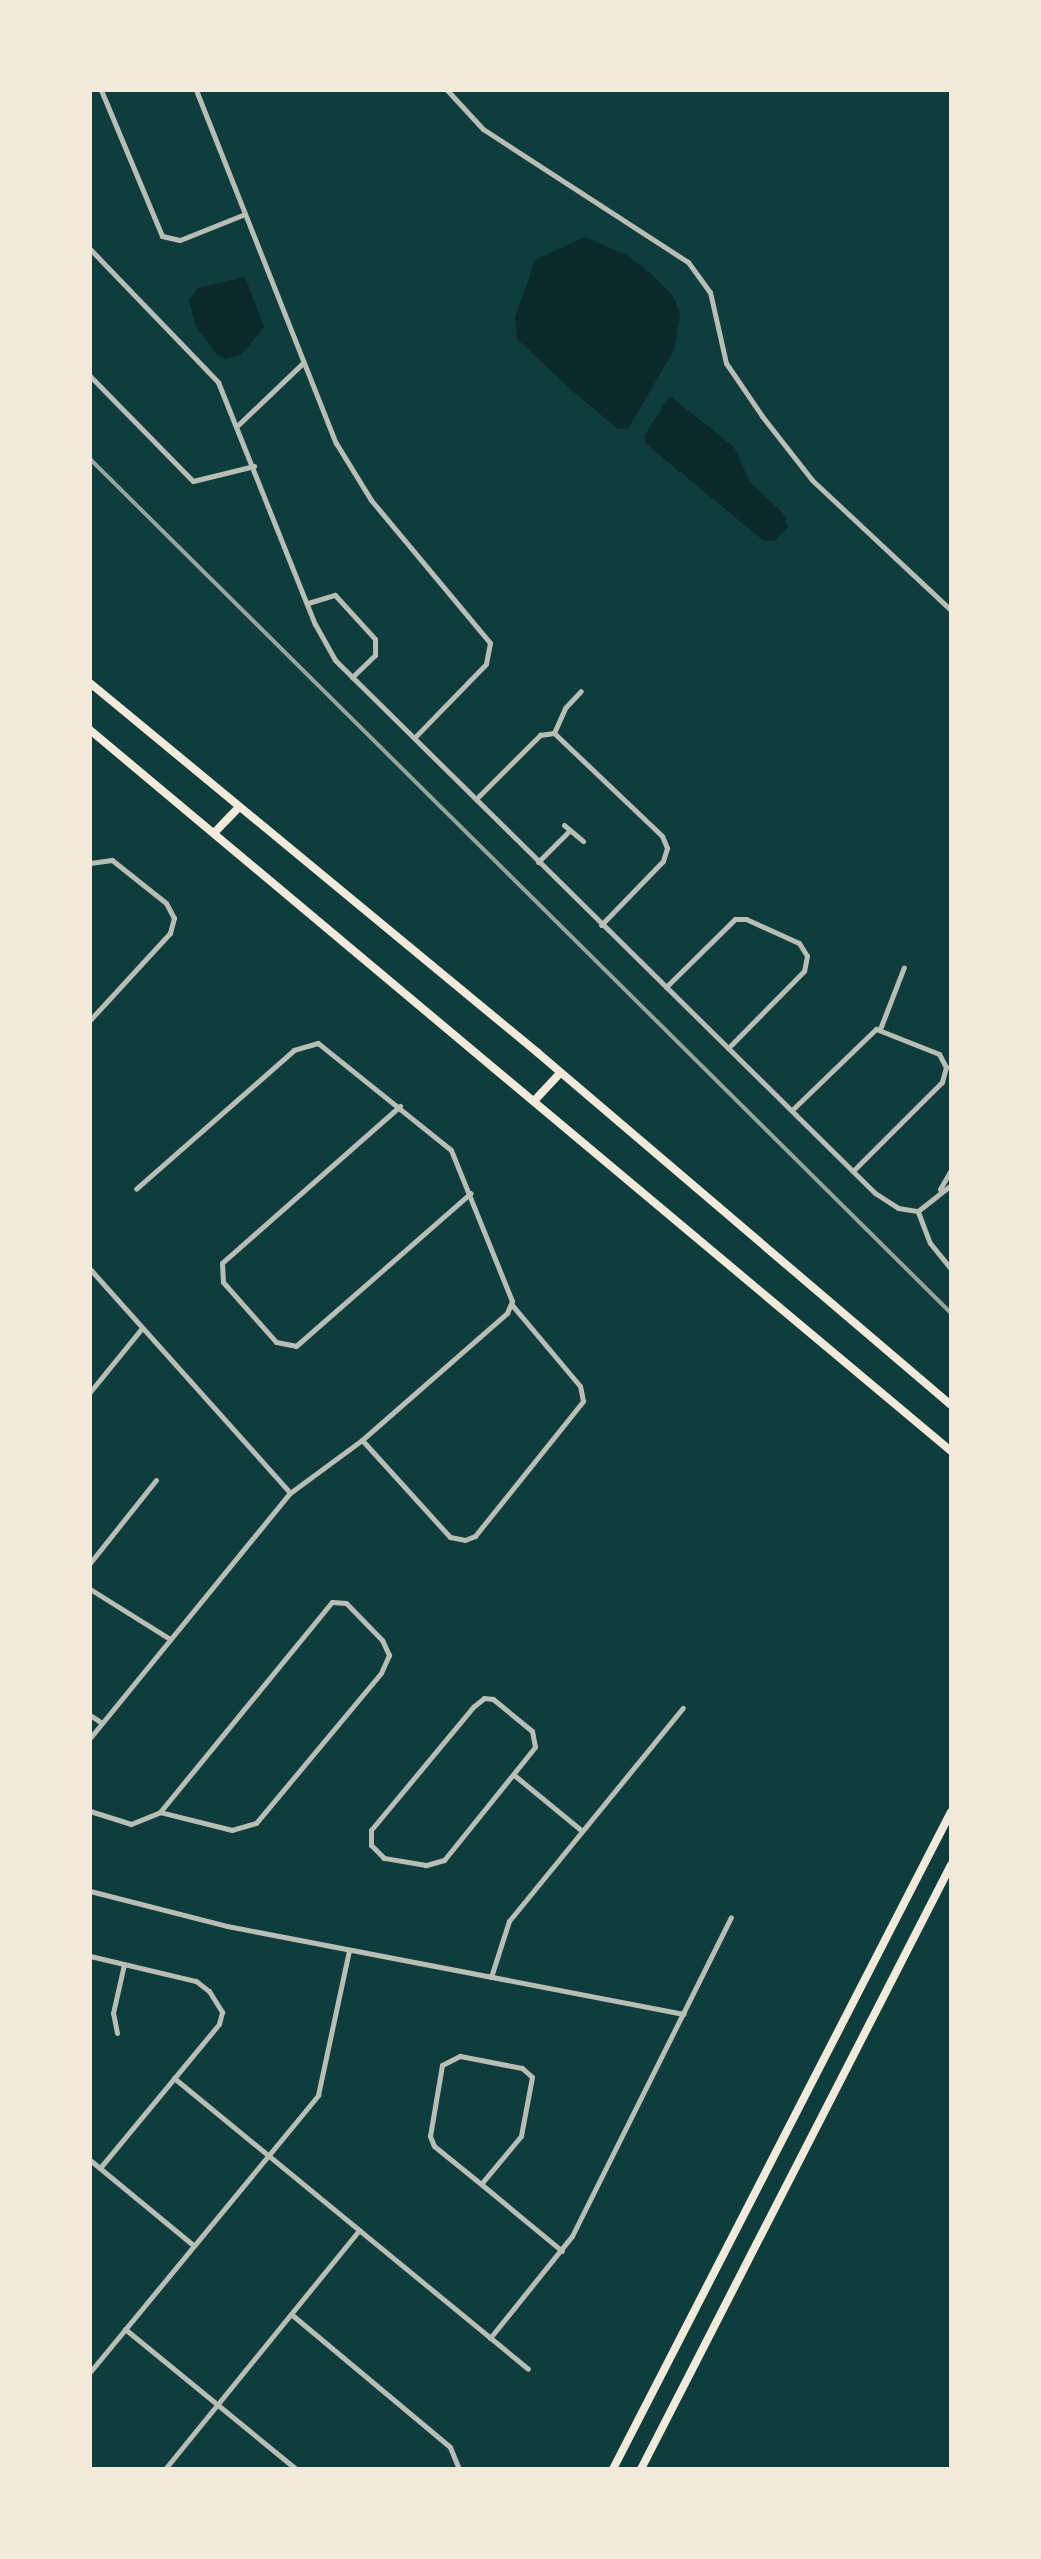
<!DOCTYPE html>
<style>
body{margin:0}
#map{position:relative;width:1041px;height:2559px;overflow:hidden;background:#0f3d3e;font-family:Roboto,sans-serif}
div>[style]{position:absolute}
.water>*{inset:0;background:#0a2a2b}
.minor>*{height:5px;margin:-2.5px;padding:0 2.5px;transform-origin:2.5px;border-radius:2.5px;background:#b8beb3}
.secondary>*{height:8px;margin:-4px;padding:0 4px;transform-origin:4px;border-radius:4px;background:#f1e9da}
.primary>*{height:8px;margin:-4px;padding:0 4px;transform-origin:4px;border-radius:4px;background:#f1e9da}
.rail>*{height:4px;margin:-2px;padding:0 2px;transform-origin:2px;border-radius:2px;background:#97a49c}
span{translate:-50% -50%;white-space:nowrap;text-align:center;line-height:1.15;-webkit-text-stroke:8px #f1e9da;paint-order:stroke}
.frame{position:absolute;inset:0;border:92px solid #f1e9da;pointer-events:none}
</style>
<div id="map">
<div class="water">
<i style="clip-path:polygon(585px 237px,630px 257px,653px 276px,674px 297px,680px 315px,674px 350px,628px 429px,618px 429px,577px 395px,517px 339px,515px 318px,535px 260px)"></i>
<i style="clip-path:polygon(245px 277px,264px 327px,242px 354px,226px 359px,217px 355px,196px 327px,189px 300px,198px 288px)"></i>
<i style="clip-path:polygon(670px 396px,734px 447px,750px 482px,783px 513px,788px 527px,774px 541px,764px 541px,646px 444px,644px 436px)"></i>
</div>
<div class="minor">
<i style="left:101px;top:90px;width:158px;rotate:67.3deg"></i>
<i style="left:162px;top:236px;width:18px;rotate:13deg"></i>
<i style="left:180px;top:240px;width:70px;rotate:-21.8deg"></i>
<i style="left:196px;top:90px;width:380px;rotate:68.4deg"></i>
<i style="left:336px;top:443px;width:67px;rotate:58.4deg"></i>
<i style="left:371px;top:500px;width:186px;rotate:50.2deg"></i>
<i style="left:490px;top:643px;width:21px;rotate:101deg"></i>
<i style="left:486px;top:664px;width:102px;rotate:134.2deg"></i>
<i style="left:447px;top:90px;width:53px;rotate:47.3deg"></i>
<i style="left:483px;top:129px;width:244px;rotate:33deg"></i>
<i style="left:688px;top:262px;width:37px;rotate:54deg"></i>
<i style="left:710px;top:292px;width:73px;rotate:77.3deg"></i>
<i style="left:726px;top:363px;width:64px;rotate:55.8deg"></i>
<i style="left:762px;top:416px;width:81px;rotate:52deg"></i>
<i style="left:812px;top:480px;width:190px;rotate:43.1deg"></i>
<i style="left:90px;top:249px;width:185px;rotate:46.1deg"></i>
<i style="left:218px;top:382px;width:261px;rotate:68.2deg"></i>
<i style="left:315px;top:624px;width:41px;rotate:60.9deg"></i>
<i style="left:335px;top:660px;width:759px;rotate:44.63deg"></i>
<i style="left:875px;top:1193px;width:27px;rotate:33deg"></i>
<i style="left:898px;top:1208px;width:20px;rotate:9deg"></i>
<i style="left:90px;top:376px;width:147px;rotate:45.6deg"></i>
<i style="left:193px;top:481px;width:63px;rotate:-13.8deg"></i>
<i style="left:238px;top:425px;width:91px;rotate:-43.7deg"></i>
<i style="left:308px;top:603px;width:28px;rotate:-17deg"></i>
<i style="left:335px;top:595px;width:59px;rotate:47.7deg"></i>
<i style="left:375px;top:639px;width:16px;rotate:90deg"></i>
<i style="left:375px;top:655px;width:32px;rotate:136deg"></i>
<i style="left:554px;top:733px;width:27px;rotate:-66deg"></i>
<i style="left:565px;top:708px;width:23px;rotate:-47deg"></i>
<i style="left:476px;top:799px;width:91px;rotate:-45deg"></i>
<i style="left:540px;top:735px;width:14px;rotate:-8deg"></i>
<i style="left:554px;top:733px;width:149px;rotate:43.6deg"></i>
<i style="left:662px;top:836px;width:13px;rotate:67deg"></i>
<i style="left:667px;top:848px;width:14px;rotate:107deg"></i>
<i style="left:663px;top:861px;width:89px;rotate:134.1deg"></i>
<i style="left:564px;top:825px;width:25px;rotate:40deg"></i>
<i style="left:538px;top:862px;width:45px;rotate:-45deg"></i>
<i style="left:90px;top:863px;width:22px;rotate:-8deg"></i>
<i style="left:112px;top:860px;width:69px;rotate:38.5deg"></i>
<i style="left:166px;top:903px;width:17px;rotate:62deg"></i>
<i style="left:174px;top:918px;width:16px;rotate:105deg"></i>
<i style="left:170px;top:933px;width:118px;rotate:132.6deg"></i>
<i style="left:666px;top:987px;width:97px;rotate:-44.6deg"></i>
<i style="left:735px;top:919px;width:11px"></i>
<i style="left:746px;top:919px;width:58px;rotate:24.4deg"></i>
<i style="left:799px;top:943px;width:15px;rotate:58deg"></i>
<i style="left:807px;top:956px;width:15px;rotate:101deg"></i>
<i style="left:804px;top:971px;width:108px;rotate:134.6deg"></i>
<i style="left:880px;top:1029px;width:66px;rotate:-68.8deg"></i>
<i style="left:400px;top:1106px;width:237px;rotate:138.6deg"></i>
<i style="left:222px;top:1263px;width:19px;rotate:87deg"></i>
<i style="left:223px;top:1282px;width:80px;rotate:48.5deg"></i>
<i style="left:276px;top:1342px;width:20px;rotate:11deg"></i>
<i style="left:296px;top:1346px;width:232px;rotate:-41.2deg"></i>
<i style="left:792px;top:1110px;width:117px;rotate:-44deg"></i>
<i style="left:876px;top:1029px;width:68px;rotate:21.6deg"></i>
<i style="left:939px;top:1054px;width:15px;rotate:62deg"></i>
<i style="left:946px;top:1067px;width:16px;rotate:105deg"></i>
<i style="left:942px;top:1082px;width:126px;rotate:135deg"></i>
<i style="left:940px;top:1189px;width:22px;rotate:-60deg"></i>
<i style="left:918px;top:1211px;width:42px;rotate:-38.2deg"></i>
<i style="left:918px;top:1212px;width:33px;rotate:69deg"></i>
<i style="left:930px;top:1243px;width:33px;rotate:51deg"></i>
<i style="left:90px;top:1269px;width:300px;rotate:48.2deg"></i>
<i style="left:90px;top:1392px;width:82px;rotate:-50.9deg"></i>
<i style="left:362px;top:1440px;width:131px;rotate:47.8deg"></i>
<i style="left:450px;top:1537px;width:15px;rotate:11deg"></i>
<i style="left:465px;top:1540px;width:11px;rotate:-22deg"></i>
<i style="left:475px;top:1536px;width:173px;rotate:-51.3deg"></i>
<i style="left:583px;top:1401px;width:15px;rotate:-101deg"></i>
<i style="left:580px;top:1386px;width:106px;rotate:-130deg"></i>
<i style="left:90px;top:1563px;width:106px;rotate:-51.5deg"></i>
<i style="left:90px;top:1589px;width:94px;rotate:32deg"></i>
<i style="left:493px;top:1699px;width:50px;rotate:39.4deg"></i>
<i style="left:532px;top:1731px;width:16px;rotate:79deg"></i>
<i style="left:535px;top:1747px;width:145px;rotate:128.8deg"></i>
<i style="left:444px;top:1860px;width:19px;rotate:164deg"></i>
<i style="left:426px;top:1865px;width:43px;rotate:-170.5deg"></i>
<i style="left:384px;top:1858px;width:18px;rotate:-135deg"></i>
<i style="left:371px;top:1845px;width:15px;rotate:-90deg"></i>
<i style="left:371px;top:1830px;width:160px;rotate:-50.3deg"></i>
<i style="left:473px;top:1707px;width:14px;rotate:-39deg"></i>
<i style="left:484px;top:1698px;width:9px;rotate:6deg"></i>
<i style="left:90px;top:1715px;width:14px;rotate:34deg"></i>
<i style="left:90px;top:1738px;width:316px;rotate:-50.8deg"></i>
<i style="left:290px;top:1493px;width:89px;rotate:-36.4deg"></i>
<i style="left:362px;top:1440px;width:193px;rotate:-41.2deg"></i>
<i style="left:507px;top:1313px;width:13px;rotate:-67deg"></i>
<i style="left:512px;top:1301px;width:163px;rotate:-112deg"></i>
<i style="left:451px;top:1150px;width:171px;rotate:-141.2deg"></i>
<i style="left:318px;top:1043px;width:25px;rotate:164deg"></i>
<i style="left:294px;top:1050px;width:210px;rotate:138.7deg"></i>
<i style="left:514px;top:1775px;width:87px;rotate:39.4deg"></i>
<i style="left:90px;top:1811px;width:43px;rotate:17.6deg"></i>
<i style="left:131px;top:1824px;width:31px;rotate:-22deg"></i>
<i style="left:160px;top:1812px;width:271px;rotate:-50.7deg"></i>
<i style="left:332px;top:1602px;width:14px;rotate:4deg"></i>
<i style="left:346px;top:1603px;width:52px;rotate:45.8deg"></i>
<i style="left:382px;top:1640px;width:17px;rotate:65deg"></i>
<i style="left:389px;top:1655px;width:20px;rotate:114deg"></i>
<i style="left:381px;top:1673px;width:195px;rotate:129.8deg"></i>
<i style="left:256px;top:1823px;width:25px;rotate:164deg"></i>
<i style="left:232px;top:1830px;width:74px;rotate:-166deg"></i>
<i style="left:90px;top:1891px;width:141px;rotate:14.3deg"></i>
<i style="left:227px;top:1926px;width:465px;rotate:10.9deg"></i>
<i style="left:90px;top:1956px;width:109px;rotate:13.3deg"></i>
<i style="left:196px;top:1981px;width:16px;rotate:38deg"></i>
<i style="left:209px;top:1991px;width:25px;rotate:58deg"></i>
<i style="left:222px;top:2012px;width:12px;rotate:104deg"></i>
<i style="left:219px;top:2024px;width:187px;rotate:129.6deg"></i>
<i style="left:491px;top:1977px;width:59px;rotate:-72.2deg"></i>
<i style="left:509px;top:1921px;width:275px;rotate:-50.8deg"></i>
<i style="left:117px;top:2033px;width:20px;rotate:-101deg"></i>
<i style="left:113px;top:2013px;width:50px;rotate:-77.3deg"></i>
<i style="left:460px;top:2056px;width:63px;rotate:11deg"></i>
<i style="left:522px;top:2068px;width:13px;rotate:42deg"></i>
<i style="left:532px;top:2077px;width:60px;rotate:100.6deg"></i>
<i style="left:521px;top:2136px;width:62px;rotate:129.8deg"></i>
<i style="left:481px;top:2184px;width:60px;rotate:-141deg"></i>
<i style="left:434px;top:2146px;width:11px;rotate:-112deg"></i>
<i style="left:430px;top:2136px;width:72px;rotate:-80.4deg"></i>
<i style="left:442px;top:2065px;width:20px;rotate:-27deg"></i>
<i style="left:174px;top:2078px;width:458px;rotate:39.4deg"></i>
<i style="left:90px;top:2160px;width:132px;rotate:39.5deg"></i>
<i style="left:481px;top:2184px;width:105px;rotate:39.6deg"></i>
<i style="left:291px;top:2314px;width:207px;rotate:39.9deg"></i>
<i style="left:450px;top:2447px;width:24px;rotate:68deg"></i>
<i style="left:125px;top:2329px;width:221px;rotate:39.3deg"></i>
<i style="left:490px;top:2338px;width:131px;rotate:-51.2deg"></i>
<i style="left:572px;top:2236px;width:356px;rotate:-63.5deg"></i>
<i style="left:90px;top:2372px;width:359px;rotate:-50.5deg"></i>
<i style="left:318px;top:2095px;width:148px;rotate:-77.9deg"></i>
<i style="left:165px;top:2469px;width:308px;rotate:-50.9deg"></i>
</div>
<div class="secondary">
<i style="left:613px;top:2469px;width:739px;rotate:-62.78deg"></i>
<i style="left:641px;top:2469px;width:679px;rotate:-62.83deg"></i>
</div>
<div class="primary">
<i style="left:90px;top:683px;width:581px;rotate:39.55deg"></i>
<i style="left:538px;top:1053px;width:543px;rotate:40.44deg"></i>
<i style="left:90px;top:730px;width:1123px;rotate:39.94deg"></i>
<i style="left:214px;top:833px;width:36px;rotate:-46deg"></i>
<i style="left:534px;top:1101px;width:38px;rotate:-47deg"></i>
</div>
<div class="rail">
<i style="left:90px;top:459px;width:1213px;rotate:44.77deg"></i>
</div>
<div class="frame"></div>
</div>
